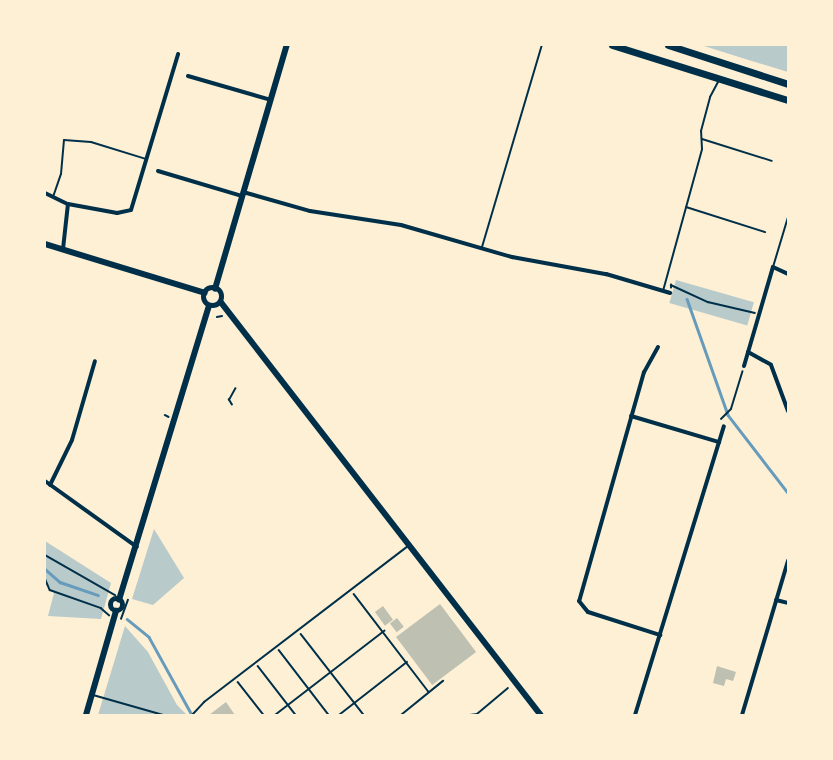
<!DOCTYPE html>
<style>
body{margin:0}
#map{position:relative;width:833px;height:760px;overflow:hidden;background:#fdf0d5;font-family:"Open Sans",sans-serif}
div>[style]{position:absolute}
.green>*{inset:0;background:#b9caca;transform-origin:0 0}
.stream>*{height:2.5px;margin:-1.25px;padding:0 1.25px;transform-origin:1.25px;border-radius:1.25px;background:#669bbc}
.building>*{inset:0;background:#bec0b2;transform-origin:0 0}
.path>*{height:1.5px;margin:-0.75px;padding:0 0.75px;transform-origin:0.75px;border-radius:0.75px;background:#003049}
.service>*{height:2px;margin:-1px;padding:0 1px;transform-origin:1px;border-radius:1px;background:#003049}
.minor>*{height:4px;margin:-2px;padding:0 2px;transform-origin:2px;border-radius:2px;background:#003049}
.tertiary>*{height:5.5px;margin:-2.75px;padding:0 2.75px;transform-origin:2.75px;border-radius:2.75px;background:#003049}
.tertiary>.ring{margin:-2.75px;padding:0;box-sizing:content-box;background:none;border:5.5px solid #003049;border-radius:50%}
.primary>*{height:7px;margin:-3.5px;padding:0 3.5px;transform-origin:3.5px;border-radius:3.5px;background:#003049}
span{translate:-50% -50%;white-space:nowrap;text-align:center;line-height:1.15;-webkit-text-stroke:3px #fdf0d5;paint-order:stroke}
.frame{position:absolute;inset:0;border:46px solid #fdf0d5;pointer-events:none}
</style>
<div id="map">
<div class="green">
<i style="clip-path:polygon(701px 45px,788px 45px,788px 72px,742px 58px)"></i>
<i style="left:676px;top:280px;width:81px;height:24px;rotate:16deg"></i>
<i style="clip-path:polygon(154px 529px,184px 578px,153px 605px,132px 599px)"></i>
<i style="clip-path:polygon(45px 541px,111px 583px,101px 619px,48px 616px,54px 593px,45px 584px)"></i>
<i style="clip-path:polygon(125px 626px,148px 652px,177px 705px,187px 715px,98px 715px)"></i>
</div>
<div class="stream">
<i style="left:687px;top:299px;width:123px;rotate:70.5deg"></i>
<i style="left:728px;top:415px;width:98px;rotate:52.4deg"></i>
<i style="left:45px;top:569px;width:20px;rotate:41deg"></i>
<i style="left:60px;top:582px;width:40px;rotate:18.9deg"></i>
<i style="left:127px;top:619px;width:28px;rotate:39deg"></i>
<i style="left:149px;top:637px;width:89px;rotate:61.1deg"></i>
</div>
<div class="building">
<i style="left:440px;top:604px;width:60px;height:55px;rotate:53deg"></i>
<i style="left:383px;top:606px;width:17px;height:10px;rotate:54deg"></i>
<i style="left:397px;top:618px;width:11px;height:9px;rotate:52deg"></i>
<i style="clip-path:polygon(717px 666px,736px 672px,733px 681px,726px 679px,724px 686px,713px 683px)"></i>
<i style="clip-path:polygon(226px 702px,235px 715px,209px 715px)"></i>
</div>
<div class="path">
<i style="left:671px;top:288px;width:3px;rotate:-90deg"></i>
<i style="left:671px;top:285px;width:41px;rotate:24.7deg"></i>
<i style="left:708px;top:302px;width:48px;rotate:13.2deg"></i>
<i style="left:217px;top:317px;width:5px;rotate:-11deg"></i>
<i style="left:232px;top:405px;width:6px;rotate:-121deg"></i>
<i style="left:229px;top:400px;width:13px;rotate:-61deg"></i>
<i style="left:165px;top:415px;width:4px;rotate:27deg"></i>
<i style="left:721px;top:419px;width:14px;rotate:-45deg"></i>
<i style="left:731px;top:409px;width:39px;rotate:-73deg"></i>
<i style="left:45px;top:555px;width:81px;rotate:29.7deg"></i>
<i style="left:45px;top:578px;width:13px;rotate:67deg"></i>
<i style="left:50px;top:590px;width:54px;rotate:19.4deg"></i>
<i style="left:101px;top:608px;width:11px;rotate:41deg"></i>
<i style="left:354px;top:594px;width:123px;rotate:52.6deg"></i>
<i style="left:121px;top:619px;width:20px;rotate:-70deg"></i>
<i style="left:301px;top:634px;width:103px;rotate:52.1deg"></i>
<i style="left:279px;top:650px;width:82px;rotate:52.4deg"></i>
<i style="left:258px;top:666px;width:62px;rotate:52.2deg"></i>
<i style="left:238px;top:682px;width:42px;rotate:51.8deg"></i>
<i style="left:275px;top:715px;width:138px;rotate:-37.6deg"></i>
<i style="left:339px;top:715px;width:86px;rotate:-37.9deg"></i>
<i style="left:401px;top:715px;width:54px;rotate:-39deg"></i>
<i style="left:470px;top:715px;width:7px;rotate:-8deg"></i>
<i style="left:477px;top:714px;width:40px;rotate:-40deg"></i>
</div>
<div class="service">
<i style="left:702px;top:139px;width:73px;rotate:17.4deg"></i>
<i style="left:53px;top:197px;width:24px;rotate:-71deg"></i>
<i style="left:61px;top:174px;width:34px;rotate:-85deg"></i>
<i style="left:64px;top:140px;width:27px;rotate:4deg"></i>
<i style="left:91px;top:142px;width:58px;rotate:17.2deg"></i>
<i style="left:686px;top:207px;width:83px;rotate:17.6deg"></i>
<i style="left:482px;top:247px;width:211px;rotate:-73.5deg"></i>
<i style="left:773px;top:267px;width:52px;rotate:-73.3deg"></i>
<i style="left:663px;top:291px;width:147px;rotate:-74.6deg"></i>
<i style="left:702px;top:149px;width:18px;rotate:-93deg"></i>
<i style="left:701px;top:131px;width:35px;rotate:-75deg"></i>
<i style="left:710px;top:97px;width:19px;rotate:-62deg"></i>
<i style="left:93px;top:695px;width:73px;rotate:15.9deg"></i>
<i style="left:192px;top:715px;width:18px;rotate:-47deg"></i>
<i style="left:204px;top:702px;width:257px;rotate:-37.4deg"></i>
</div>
<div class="minor">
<i style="left:188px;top:76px;width:86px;rotate:16.1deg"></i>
<i style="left:158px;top:171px;width:88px;rotate:16.6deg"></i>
<i style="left:243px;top:192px;width:70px;rotate:15.8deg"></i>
<i style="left:310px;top:211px;width:92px;rotate:8.7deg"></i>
<i style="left:401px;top:225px;width:116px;rotate:16.1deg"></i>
<i style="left:512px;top:257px;width:96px;rotate:10.3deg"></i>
<i style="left:606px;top:274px;width:67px;rotate:16.5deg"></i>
<i style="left:45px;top:193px;width:25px;rotate:26deg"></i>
<i style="left:68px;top:204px;width:50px;rotate:10.4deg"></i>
<i style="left:117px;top:213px;width:14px;rotate:-12deg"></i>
<i style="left:131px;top:210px;width:163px;rotate:-73.2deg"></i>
<i style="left:63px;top:249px;width:45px;rotate:-83.7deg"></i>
<i style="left:658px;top:347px;width:29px;rotate:119deg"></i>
<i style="left:644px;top:372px;width:238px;rotate:105.8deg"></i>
<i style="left:579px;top:601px;width:14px;rotate:51deg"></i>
<i style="left:588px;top:612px;width:76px;rotate:17.7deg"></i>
<i style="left:748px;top:352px;width:26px;rotate:29deg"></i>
<i style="left:771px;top:365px;width:49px;rotate:69.7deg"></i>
<i style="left:744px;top:366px;width:103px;rotate:-73.7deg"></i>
<i style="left:773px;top:267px;width:17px;rotate:25deg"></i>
<i style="left:631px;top:416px;width:92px;rotate:16.5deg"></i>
<i style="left:45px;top:481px;width:113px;rotate:35.7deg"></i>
<i style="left:50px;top:485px;width:50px;rotate:-63.9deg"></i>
<i style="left:72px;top:440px;width:82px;rotate:-73.8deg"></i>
<i style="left:776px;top:600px;width:12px;rotate:14deg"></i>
<i style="left:635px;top:715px;width:302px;rotate:-72.9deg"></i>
<i style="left:742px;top:715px;width:161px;rotate:-73.4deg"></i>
</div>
<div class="tertiary">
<i style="left:45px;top:244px;width:167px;rotate:17deg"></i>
<i class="ring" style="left:204px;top:288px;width:12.5px;height:12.5px"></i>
<i style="left:215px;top:289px;width:254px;rotate:-73.6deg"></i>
<i style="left:221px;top:302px;width:522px;rotate:52.23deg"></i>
<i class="ring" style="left:111px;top:599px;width:6.5px;height:6.5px"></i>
<i style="left:119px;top:600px;width:307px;rotate:-73deg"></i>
<i style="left:86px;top:715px;width:108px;rotate:-73.9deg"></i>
</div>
<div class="primary">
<i style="left:612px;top:45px;width:184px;rotate:17.4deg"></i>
<i style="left:668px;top:45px;width:126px;rotate:18deg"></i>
</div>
<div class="frame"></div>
</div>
